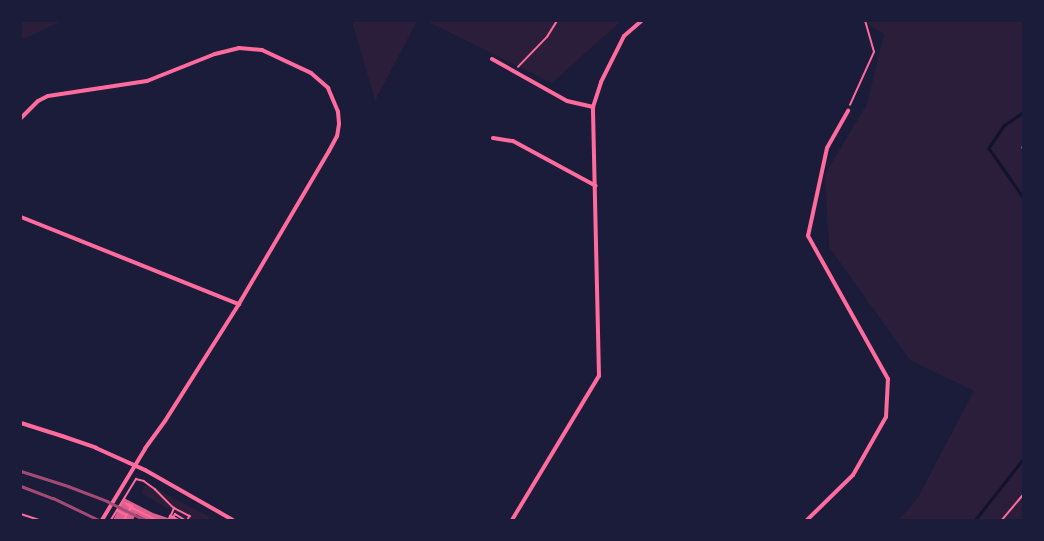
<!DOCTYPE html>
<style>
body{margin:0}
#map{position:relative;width:1044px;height:541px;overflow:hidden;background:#1b1b3a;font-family:Spectral,serif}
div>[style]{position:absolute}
.green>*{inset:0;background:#2a1e3b}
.stream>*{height:2.5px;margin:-1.25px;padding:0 1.25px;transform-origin:1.25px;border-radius:1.25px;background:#12122b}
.building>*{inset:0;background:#dd5f8e}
.path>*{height:1.5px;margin:-0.75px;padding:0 0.75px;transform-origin:0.75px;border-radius:0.75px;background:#ff6b9d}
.minor>*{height:4px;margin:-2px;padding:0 2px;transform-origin:2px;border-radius:2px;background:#ff6b9d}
.rail>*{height:2.5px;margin:-1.25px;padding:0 1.25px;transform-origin:1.25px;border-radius:1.25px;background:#a44b75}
span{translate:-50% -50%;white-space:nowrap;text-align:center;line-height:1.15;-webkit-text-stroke:3.5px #1b1b3a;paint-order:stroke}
.frame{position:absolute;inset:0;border:22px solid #1b1b3a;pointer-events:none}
</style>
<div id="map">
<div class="green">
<i style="clip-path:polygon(22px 21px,62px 21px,21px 40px)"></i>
<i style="clip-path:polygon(352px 21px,417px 21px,375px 101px)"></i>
<i style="clip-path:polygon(426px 21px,621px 21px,552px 83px)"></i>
<i style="clip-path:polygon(864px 21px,1023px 21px,1023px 520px,899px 520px,918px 497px,974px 391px,910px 360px,829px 247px,825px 174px,867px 104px,884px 34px)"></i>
<i style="clip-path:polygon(146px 482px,175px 499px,214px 519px,188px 520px,142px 494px)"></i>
</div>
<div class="stream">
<i style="left:1023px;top:113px;width:23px;rotate:146deg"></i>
<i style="left:1004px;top:126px;width:27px;rotate:124deg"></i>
<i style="left:989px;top:148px;width:60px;rotate:55.2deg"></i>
<i style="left:975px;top:520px;width:78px;rotate:-51.8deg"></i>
</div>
<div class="building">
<i style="clip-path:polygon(124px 498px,153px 513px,168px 518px,170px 514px,181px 520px,147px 520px,136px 514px,133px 520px,113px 520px)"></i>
</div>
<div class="path">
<i style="left:518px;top:67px;width:42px;rotate:-46deg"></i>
<i style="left:547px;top:37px;width:19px;rotate:-58deg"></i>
<i style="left:850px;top:105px;width:58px;rotate:-65.6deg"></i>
<i style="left:874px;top:52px;width:32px;rotate:-106deg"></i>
<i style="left:1023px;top:147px;width:1px;rotate:90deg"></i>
<i style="left:128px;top:504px;width:5px;rotate:22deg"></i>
<i style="left:133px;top:506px;width:4px;rotate:117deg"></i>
<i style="left:131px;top:507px;width:28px;rotate:27deg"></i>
<i style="left:117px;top:510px;width:10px;rotate:29deg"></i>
<i style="left:21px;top:514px;width:19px;rotate:18deg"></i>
<i style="left:170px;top:516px;width:8px;rotate:30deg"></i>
<i style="left:173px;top:518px;width:4px;rotate:-63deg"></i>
<i style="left:175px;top:514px;width:12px;rotate:31deg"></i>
<i style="left:111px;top:520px;width:48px;rotate:-58.6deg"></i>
<i style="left:136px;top:479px;width:8px;rotate:14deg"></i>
<i style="left:144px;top:481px;width:14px;rotate:36deg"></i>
<i style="left:155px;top:489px;width:27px;rotate:45deg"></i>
<i style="left:174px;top:508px;width:18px;rotate:27deg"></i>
<i style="left:190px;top:516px;width:4px;rotate:117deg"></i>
<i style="left:124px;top:520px;width:15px;rotate:-62deg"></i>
<i style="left:131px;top:507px;width:6px;rotate:-149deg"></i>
<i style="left:126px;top:520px;width:1px;rotate:-45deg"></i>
<i style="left:169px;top:520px;width:13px;rotate:-67deg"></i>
<i style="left:1002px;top:520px;width:33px;rotate:-50deg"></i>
</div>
<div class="minor">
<i style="left:492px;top:59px;width:86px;rotate:29.2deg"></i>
<i style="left:567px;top:101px;width:27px;rotate:13deg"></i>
<i style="left:21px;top:118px;width:24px;rotate:-45deg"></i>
<i style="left:38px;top:101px;width:11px;rotate:-27deg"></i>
<i style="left:48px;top:96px;width:100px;rotate:-8.6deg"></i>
<i style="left:147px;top:81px;width:73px;rotate:-21.7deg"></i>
<i style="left:215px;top:54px;width:25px;rotate:-14deg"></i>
<i style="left:239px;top:48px;width:23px;rotate:5deg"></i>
<i style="left:262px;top:50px;width:54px;rotate:25.1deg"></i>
<i style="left:311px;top:73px;width:23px;rotate:41deg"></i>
<i style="left:328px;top:88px;width:26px;rotate:67deg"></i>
<i style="left:338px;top:112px;width:12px;rotate:85deg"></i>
<i style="left:339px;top:124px;width:12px;rotate:99deg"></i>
<i style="left:337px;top:136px;width:17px;rotate:118deg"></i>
<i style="left:329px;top:151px;width:178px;rotate:120.5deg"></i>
<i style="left:239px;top:304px;width:138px;rotate:122.3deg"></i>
<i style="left:165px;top:421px;width:34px;rotate:126deg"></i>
<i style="left:145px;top:449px;width:83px;rotate:121.2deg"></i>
<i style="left:493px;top:138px;width:20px;rotate:9deg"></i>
<i style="left:513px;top:141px;width:94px;rotate:28.5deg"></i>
<i style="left:21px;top:217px;width:235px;rotate:21.8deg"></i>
<i style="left:21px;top:423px;width:43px;rotate:17.6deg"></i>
<i style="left:62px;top:436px;width:36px;rotate:19deg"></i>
<i style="left:96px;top:448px;width:54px;rotate:24.2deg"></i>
<i style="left:145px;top:470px;width:101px;rotate:29.6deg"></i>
<i style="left:512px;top:520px;width:168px;rotate:-58.9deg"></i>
<i style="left:599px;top:376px;width:269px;rotate:-91.3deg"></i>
<i style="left:593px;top:107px;width:26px;rotate:-72deg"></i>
<i style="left:601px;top:82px;width:51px;rotate:-63.4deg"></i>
<i style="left:624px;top:36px;width:23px;rotate:-41deg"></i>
<i style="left:807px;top:520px;width:64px;rotate:-44.4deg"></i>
<i style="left:853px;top:475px;width:67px;rotate:-60.4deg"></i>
<i style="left:886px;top:417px;width:38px;rotate:-87deg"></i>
<i style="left:888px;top:379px;width:164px;rotate:-119.2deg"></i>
<i style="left:808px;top:236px;width:90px;rotate:-77.8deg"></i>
<i style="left:827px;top:148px;width:43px;rotate:-60.4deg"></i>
</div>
<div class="rail">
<i style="left:21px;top:471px;width:49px;rotate:17.7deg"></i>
<i style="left:68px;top:486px;width:42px;rotate:21deg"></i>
<i style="left:107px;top:501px;width:42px;rotate:26.6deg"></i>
<i style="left:21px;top:486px;width:34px;rotate:21deg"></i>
<i style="left:53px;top:498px;width:51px;rotate:25.6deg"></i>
</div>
<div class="frame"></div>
</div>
